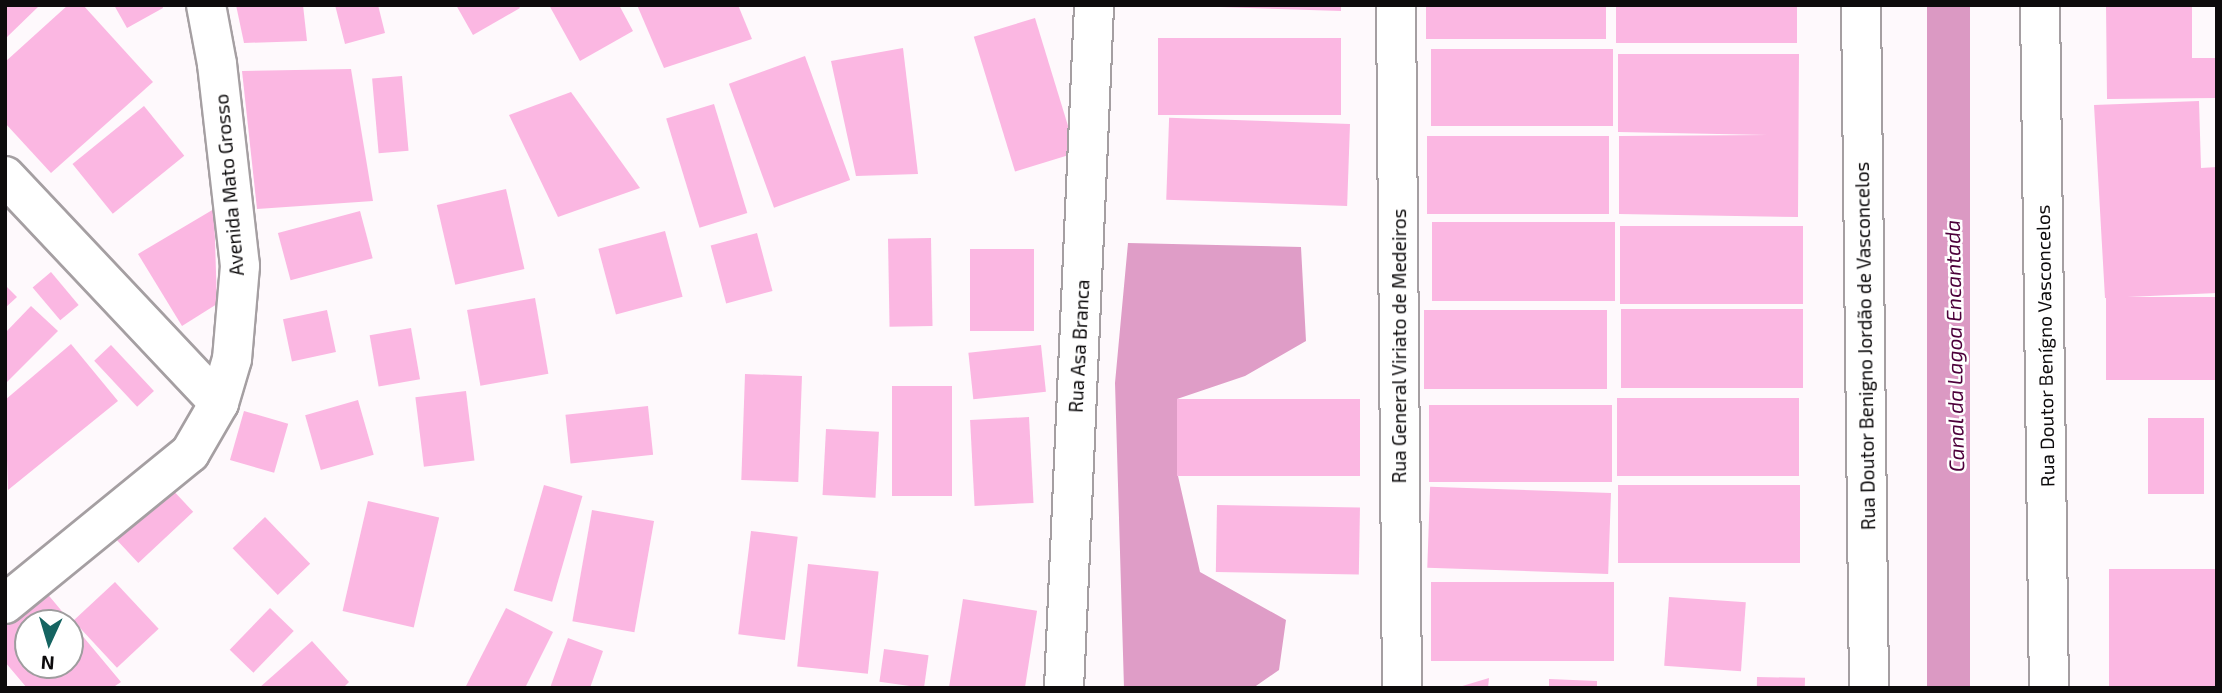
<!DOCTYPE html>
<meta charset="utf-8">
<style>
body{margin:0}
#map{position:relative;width:2222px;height:693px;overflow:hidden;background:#fef9fc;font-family:"Exo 2",sans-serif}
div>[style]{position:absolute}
.forest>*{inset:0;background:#df9dc7}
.water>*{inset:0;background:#db99c3;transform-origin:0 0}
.building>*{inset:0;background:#fbb7e2;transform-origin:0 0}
.roads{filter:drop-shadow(2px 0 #a59fa2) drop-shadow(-2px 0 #a59fa2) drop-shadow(0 2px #a59fa2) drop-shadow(0 -2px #a59fa2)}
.minor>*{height:38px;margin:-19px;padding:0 19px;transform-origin:19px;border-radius:19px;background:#fff}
.major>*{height:38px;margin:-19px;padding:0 19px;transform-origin:19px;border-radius:19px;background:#fff}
span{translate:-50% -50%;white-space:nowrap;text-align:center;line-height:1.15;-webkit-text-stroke:5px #fff;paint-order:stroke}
.street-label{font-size:19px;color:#0d0b0c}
.water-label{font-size:21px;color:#4d003b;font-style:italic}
.frame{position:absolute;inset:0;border:7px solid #0d0b0c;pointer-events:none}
.north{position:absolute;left:14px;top:609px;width:70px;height:70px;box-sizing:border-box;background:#fff;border:2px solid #9e9d9e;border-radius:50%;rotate:184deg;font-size:19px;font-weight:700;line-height:28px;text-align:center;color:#0d0b0c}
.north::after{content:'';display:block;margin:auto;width:24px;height:32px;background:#156461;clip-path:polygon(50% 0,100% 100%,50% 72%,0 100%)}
</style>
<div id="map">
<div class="forest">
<i style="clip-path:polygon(1128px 243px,1301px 247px,1306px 341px,1245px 376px,1177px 399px,1178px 476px,1200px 572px,1286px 620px,1279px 670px,1253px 688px,1124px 688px,1115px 383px)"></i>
</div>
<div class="water">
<i style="left:1927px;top:5px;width:43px;height:683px"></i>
</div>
<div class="building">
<i style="clip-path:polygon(5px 5px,40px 5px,5px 39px)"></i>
<i style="clip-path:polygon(68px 5px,83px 5px,153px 82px,51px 173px,5px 123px,5px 62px)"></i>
<i style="clip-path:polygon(114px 5px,162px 5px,163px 8px,127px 28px)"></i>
<i style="clip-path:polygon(236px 5px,303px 5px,307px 41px,244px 43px)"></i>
<i style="clip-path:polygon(335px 5px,378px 5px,385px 33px,345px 44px)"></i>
<i style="clip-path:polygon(456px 5px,518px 5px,520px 8px,473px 35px)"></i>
<i style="clip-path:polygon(549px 5px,619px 5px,633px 31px,580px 61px)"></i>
<i style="clip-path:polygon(637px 5px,738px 5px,752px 39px,664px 68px)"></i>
<i style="clip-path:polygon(1161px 5px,1341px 5px,1341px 11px)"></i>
<i style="left:1426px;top:5px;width:180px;height:34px"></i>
<i style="left:1616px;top:5px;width:181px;height:38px"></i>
<i style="clip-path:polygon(2106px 5px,2192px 5px,2192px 58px,2217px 58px,2217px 98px,2107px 99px)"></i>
<i style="left:1035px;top:18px;width:141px;height:64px;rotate:73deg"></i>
<i style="left:1158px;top:38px;width:183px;height:77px"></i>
<i style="clip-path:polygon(903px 48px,918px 174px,856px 176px,831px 61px)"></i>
<i style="left:1431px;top:49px;width:182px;height:77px"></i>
<i style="clip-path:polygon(1618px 54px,1799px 54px,1798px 217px,1619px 214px,1619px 136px,1768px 135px,1618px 132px)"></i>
<i style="left:805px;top:56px;width:132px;height:81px;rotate:70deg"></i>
<i style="clip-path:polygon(351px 69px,373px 201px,257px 209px,242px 71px)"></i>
<i style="left:402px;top:76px;width:75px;height:30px;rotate:85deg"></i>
<i style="clip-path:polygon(571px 92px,640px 188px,558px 217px,509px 115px)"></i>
<i style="clip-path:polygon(2199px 101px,2201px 168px,2217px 167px,2217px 293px,2105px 298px,2094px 105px)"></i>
<i style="left:714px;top:104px;width:114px;height:50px;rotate:73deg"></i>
<i style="left:144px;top:106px;width:64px;height:92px;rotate:51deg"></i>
<i style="left:1350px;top:124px;width:82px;height:181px;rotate:92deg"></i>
<i style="left:1427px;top:136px;width:182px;height:78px"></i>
<i style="left:506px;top:189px;width:82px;height:71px;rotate:77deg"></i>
<i style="clip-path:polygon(214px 209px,217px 304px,182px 326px,138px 254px)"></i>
<i style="left:360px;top:211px;width:49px;height:85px;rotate:75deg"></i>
<i style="left:1432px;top:222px;width:183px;height:79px"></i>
<i style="left:1620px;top:226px;width:183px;height:78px"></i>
<i style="left:665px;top:231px;width:68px;height:69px;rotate:75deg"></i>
<i style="left:757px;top:233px;width:60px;height:48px;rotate:75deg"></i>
<i style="left:931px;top:238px;width:88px;height:43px;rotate:89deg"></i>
<i style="left:970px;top:249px;width:64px;height:82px"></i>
<i style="left:51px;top:272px;width:43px;height:24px;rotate:50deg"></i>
<i style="clip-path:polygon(5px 285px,17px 297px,5px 308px)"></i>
<i style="left:2217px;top:297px;width:83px;height:111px;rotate:90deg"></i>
<i style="left:535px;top:298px;width:77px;height:69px;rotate:80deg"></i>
<i style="clip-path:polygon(31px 306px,58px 331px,5px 384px,5px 333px)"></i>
<i style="left:1621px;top:309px;width:182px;height:79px"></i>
<i style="left:327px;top:310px;width:43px;height:45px;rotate:78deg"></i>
<i style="left:1424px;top:310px;width:183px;height:79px"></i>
<i style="left:411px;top:328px;width:52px;height:42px;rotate:80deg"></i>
<i style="clip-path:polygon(71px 344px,118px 401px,8px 490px,5px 400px)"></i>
<i style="left:111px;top:345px;width:63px;height:23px;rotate:47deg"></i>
<i style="left:1041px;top:345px;width:47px;height:73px;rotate:84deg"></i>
<i style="left:745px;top:374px;width:57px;height:106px;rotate:2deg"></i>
<i style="left:892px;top:386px;width:60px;height:110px"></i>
<i style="left:466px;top:391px;width:70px;height:51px;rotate:83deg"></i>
<i style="left:1617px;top:398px;width:182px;height:78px"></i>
<i style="left:1177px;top:399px;width:183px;height:77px"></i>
<i style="left:358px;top:400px;width:57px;height:55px;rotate:74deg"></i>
<i style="left:1429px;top:405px;width:183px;height:77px"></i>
<i style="left:648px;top:406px;width:49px;height:83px;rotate:84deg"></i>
<i style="left:244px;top:411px;width:46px;height:51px;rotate:16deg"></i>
<i style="left:1029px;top:417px;width:86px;height:59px;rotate:87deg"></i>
<i style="left:2148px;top:418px;width:56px;height:76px"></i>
<i style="left:826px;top:429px;width:53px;height:66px;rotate:3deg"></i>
<i style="left:544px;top:485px;width:40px;height:110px;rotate:16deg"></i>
<i style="left:1618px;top:485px;width:182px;height:78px"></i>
<i style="left:170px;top:487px;width:34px;height:75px;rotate:47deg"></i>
<i style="left:1611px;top:493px;width:81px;height:181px;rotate:92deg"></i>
<i style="left:368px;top:501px;width:73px;height:113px;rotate:13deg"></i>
<i style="left:1217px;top:505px;width:143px;height:67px;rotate:1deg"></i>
<i style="left:592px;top:510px;width:63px;height:113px;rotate:10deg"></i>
<i style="left:265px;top:517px;width:65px;height:45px;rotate:46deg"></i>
<i style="left:751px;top:531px;width:47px;height:104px;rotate:7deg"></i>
<i style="left:808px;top:564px;width:71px;height:103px;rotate:6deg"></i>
<i style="left:2217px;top:569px;width:119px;height:108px;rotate:90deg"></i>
<i style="left:115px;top:582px;width:64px;height:57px;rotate:47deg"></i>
<i style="left:1431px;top:582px;width:183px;height:79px"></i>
<i style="clip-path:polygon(evenodd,45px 591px,121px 682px,112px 688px,27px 688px,5px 662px,5px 613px,45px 591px,28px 623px,70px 623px,70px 665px,28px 665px,28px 623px)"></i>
<i style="left:1669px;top:597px;width:77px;height:69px;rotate:4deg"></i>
<i style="left:963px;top:599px;width:75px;height:90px;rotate:9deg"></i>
<i style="left:270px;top:608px;width:33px;height:58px;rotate:44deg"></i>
<i style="clip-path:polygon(506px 608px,553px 632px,525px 688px,465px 688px)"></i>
<i style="clip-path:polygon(568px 638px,603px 651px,590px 688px,550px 688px)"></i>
<i style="clip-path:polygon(312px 641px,349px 682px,343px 688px,259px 688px)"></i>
<i style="left:884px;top:649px;width:45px;height:33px;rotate:8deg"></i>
<i style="left:1757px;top:677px;width:48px;height:11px;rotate:1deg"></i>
<i style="clip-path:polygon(1489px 678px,1488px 688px,1459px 688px,1459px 687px)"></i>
<i style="clip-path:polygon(1549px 679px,1597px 681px,1597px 688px,1549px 688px)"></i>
</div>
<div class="roads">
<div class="minor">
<i style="left:206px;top:5px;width:60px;rotate:79.4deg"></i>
<i style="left:217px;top:64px;width:203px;rotate:83.5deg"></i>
<i style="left:240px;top:266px;width:93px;rotate:94.9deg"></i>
<i style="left:232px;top:359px;width:46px;rotate:106.5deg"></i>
<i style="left:1396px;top:5px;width:683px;rotate:89.5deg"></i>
<i style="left:1064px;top:688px;width:684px;rotate:-87.48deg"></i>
</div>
<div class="major">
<i style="left:1861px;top:5px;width:683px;rotate:89.33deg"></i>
<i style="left:2040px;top:5px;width:683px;rotate:89.25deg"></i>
<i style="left:5px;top:176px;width:312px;rotate:46.7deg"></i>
<i style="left:219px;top:403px;width:58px;rotate:120.1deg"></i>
<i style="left:190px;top:453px;width:239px;rotate:140.8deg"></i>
</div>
</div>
<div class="street-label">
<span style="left:229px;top:185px;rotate:-95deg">Avenida Mato Grosso</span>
<span style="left:1079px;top:346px;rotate:-87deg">Rua Asa Branca</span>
<span style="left:1399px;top:346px;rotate:-90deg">Rua General Viriato de Medeiros</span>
<span style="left:1865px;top:346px;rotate:-91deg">Rua Doutor Benigno Jordão de Vasconcelos</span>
<span style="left:2045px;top:346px;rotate:-91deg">Rua Doutor Benígno Vasconcelos</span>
</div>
<div class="water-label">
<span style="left:1954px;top:346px;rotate:-91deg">Canal da Lagoa Encantada</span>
</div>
<div class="frame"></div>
<div class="north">N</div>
</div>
